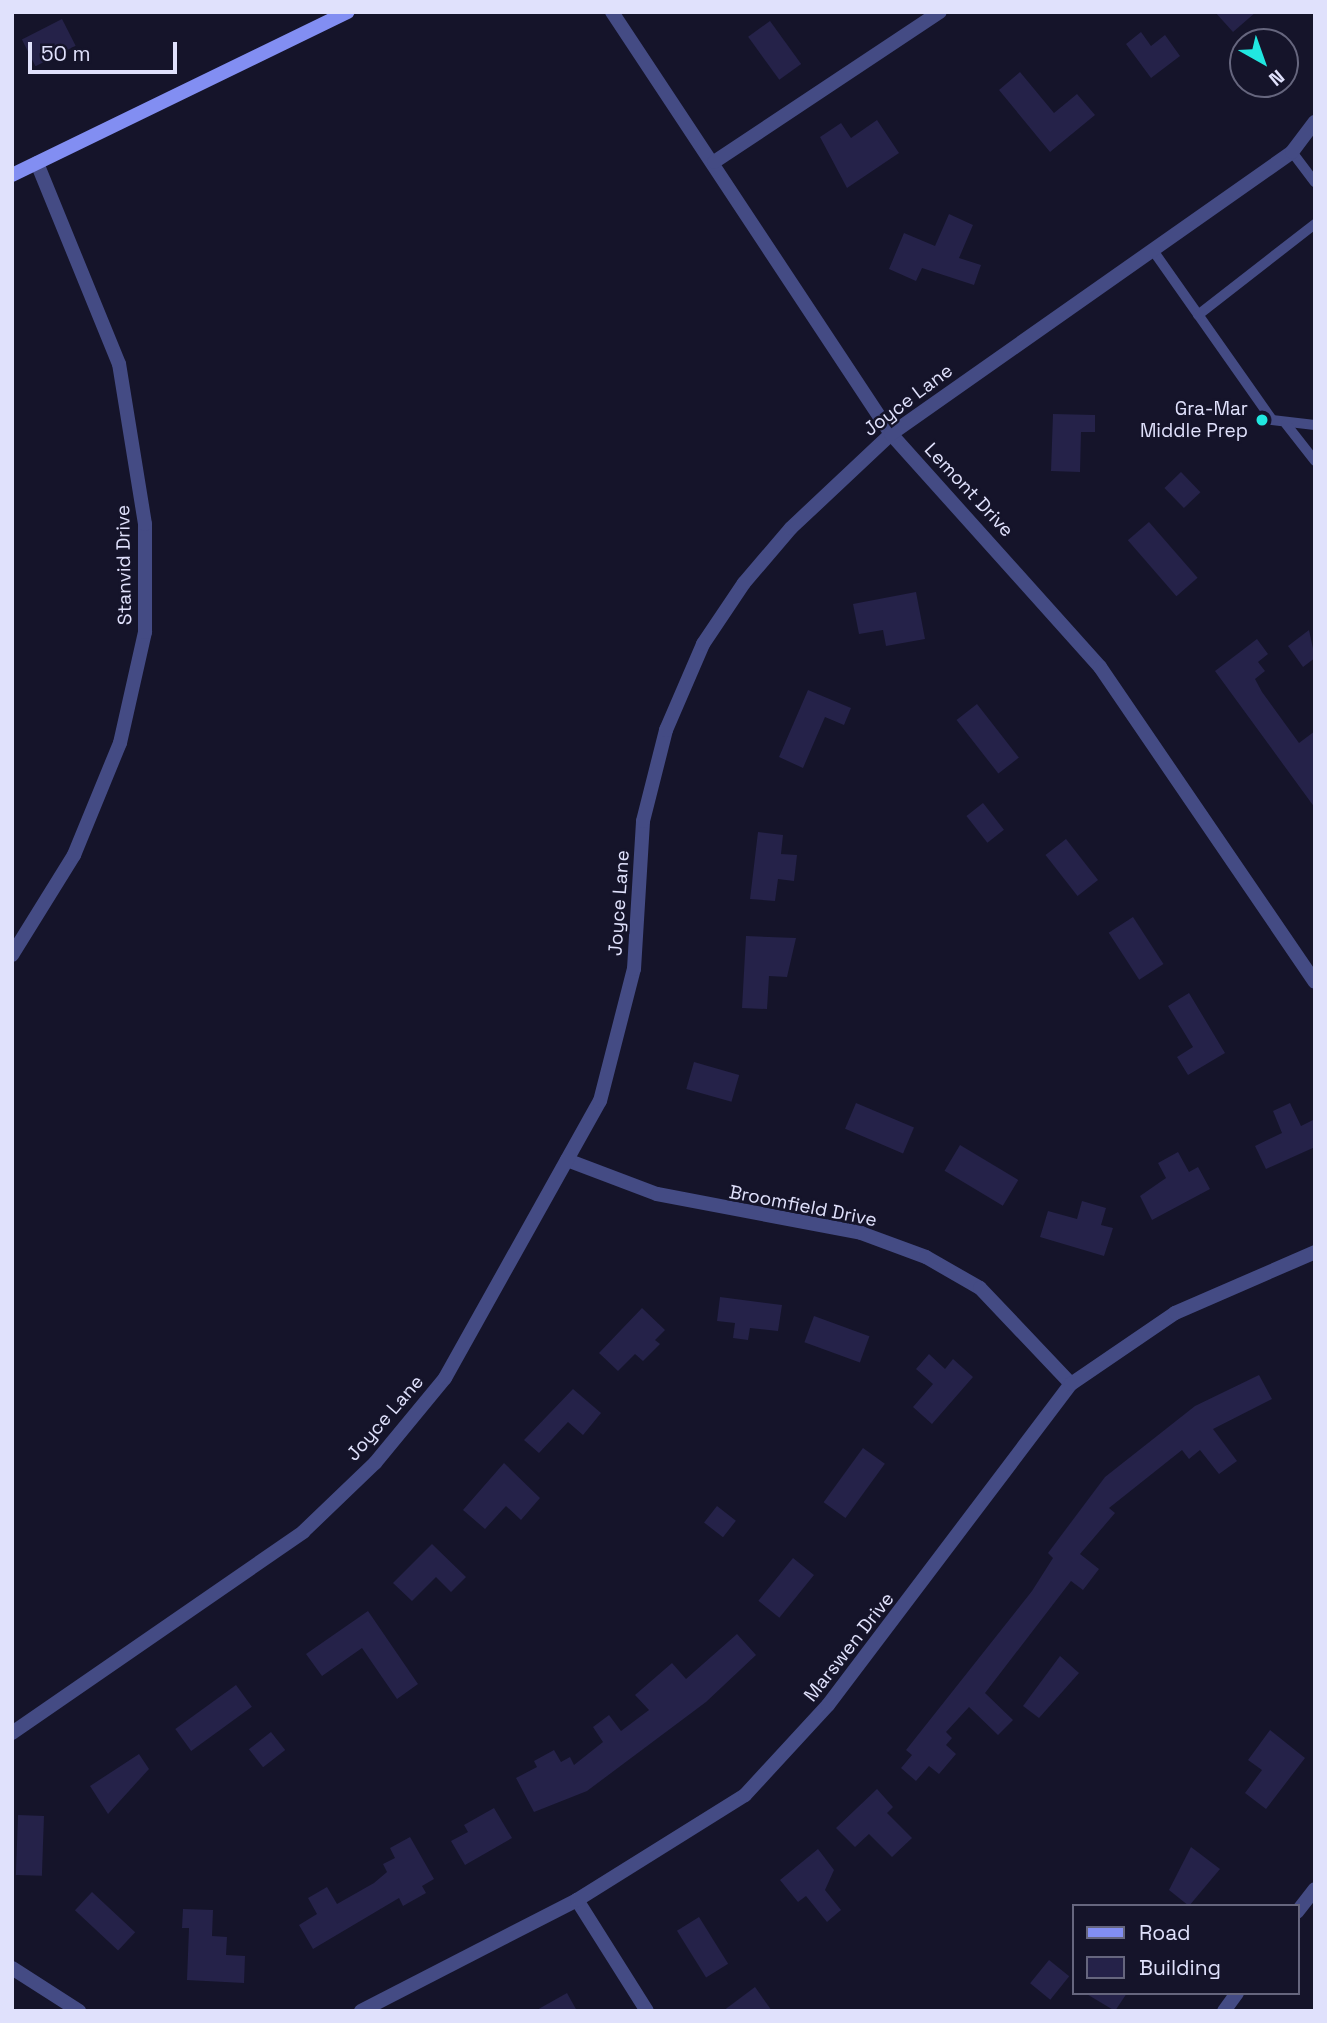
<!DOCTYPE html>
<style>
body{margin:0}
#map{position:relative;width:1327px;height:2023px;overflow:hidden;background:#15142a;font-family:"Space Grotesk",sans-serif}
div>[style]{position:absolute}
.building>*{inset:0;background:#252249;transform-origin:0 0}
.lane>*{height:10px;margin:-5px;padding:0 5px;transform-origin:5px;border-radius:5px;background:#444b84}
.street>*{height:14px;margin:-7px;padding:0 7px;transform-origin:7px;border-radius:7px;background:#444b84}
.secondary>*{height:14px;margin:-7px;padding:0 7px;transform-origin:7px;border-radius:7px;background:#828ef2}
.dots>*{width:19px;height:19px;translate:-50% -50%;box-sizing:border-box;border:4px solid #15142a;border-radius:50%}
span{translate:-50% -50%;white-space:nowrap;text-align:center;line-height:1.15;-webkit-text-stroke:5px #15142a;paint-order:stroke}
.street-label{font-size:19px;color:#e0e1fc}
.poi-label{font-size:19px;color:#e0e1fc}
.right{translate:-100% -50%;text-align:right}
.frame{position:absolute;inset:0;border:14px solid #e0e1fc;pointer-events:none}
.legend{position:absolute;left:1072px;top:1904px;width:228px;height:91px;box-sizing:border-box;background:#15142a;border:2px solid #66667e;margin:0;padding:9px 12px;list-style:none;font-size:21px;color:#e0e1fc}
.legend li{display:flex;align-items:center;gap:14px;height:35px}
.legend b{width:35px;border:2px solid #66667e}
.north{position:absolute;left:1229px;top:28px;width:70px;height:70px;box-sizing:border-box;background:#15142a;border:2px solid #66667e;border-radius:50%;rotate:140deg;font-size:19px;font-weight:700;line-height:28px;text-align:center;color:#e0e1fc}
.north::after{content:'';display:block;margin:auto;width:24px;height:32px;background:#21e7e0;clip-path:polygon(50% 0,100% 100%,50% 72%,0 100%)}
.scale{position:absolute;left:28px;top:42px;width:149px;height:32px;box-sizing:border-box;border:4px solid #e0e1fc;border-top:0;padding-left:9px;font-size:21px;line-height:24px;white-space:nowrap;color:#e0e1fc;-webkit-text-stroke:5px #15142a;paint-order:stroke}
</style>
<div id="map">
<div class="building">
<i style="clip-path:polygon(1215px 12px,1256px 12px,1233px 32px)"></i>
<i style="left:62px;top:19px;width:30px;height:45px;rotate:63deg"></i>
<i style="left:770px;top:21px;width:53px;height:27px;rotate:54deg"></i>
<i style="clip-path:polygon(1141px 32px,1151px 46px,1165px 35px,1180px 56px,1151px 78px,1126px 44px)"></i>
<i style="clip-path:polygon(1020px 72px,1054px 113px,1077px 94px,1095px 115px,1050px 152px,999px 90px)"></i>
<i style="clip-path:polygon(877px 120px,899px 153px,847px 188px,820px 137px,841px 123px,851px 138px)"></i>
<i style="clip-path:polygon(949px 214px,973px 225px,959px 258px,981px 265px,974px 285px,922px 268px,916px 281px,889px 269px,904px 233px,935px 246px)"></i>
<i style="clip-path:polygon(1053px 414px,1095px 415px,1095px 432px,1081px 432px,1080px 472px,1051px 471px)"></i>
<i style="left:1181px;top:472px;width:28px;height:23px;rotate:46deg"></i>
<i style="left:1149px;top:522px;width:74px;height:28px;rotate:49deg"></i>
<i style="clip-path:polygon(916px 592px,925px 639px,886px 646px,883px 630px,859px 634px,853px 604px)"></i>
<i style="clip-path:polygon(1309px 630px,1315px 658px,1303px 667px,1288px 646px)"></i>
<i style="clip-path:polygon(1257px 639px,1268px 654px,1258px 662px,1265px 671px,1255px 679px,1262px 692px,1299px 743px,1315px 731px,1315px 808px,1215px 671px)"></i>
<i style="clip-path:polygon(808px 690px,851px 708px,844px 725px,825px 717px,803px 768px,779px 757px)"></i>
<i style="left:977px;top:704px;width:68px;height:26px;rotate:52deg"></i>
<i style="left:983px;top:803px;width:34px;height:21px;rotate:52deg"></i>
<i style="clip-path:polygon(758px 832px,783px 835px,781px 854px,797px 855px,794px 881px,778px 879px,775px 901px,750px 899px)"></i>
<i style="left:1066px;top:839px;width:52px;height:26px;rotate:52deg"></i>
<i style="left:1133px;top:917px;width:56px;height:29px;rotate:57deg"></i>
<i style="clip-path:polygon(746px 936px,796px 938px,787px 977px,769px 976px,767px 1009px,742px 1008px)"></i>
<i style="clip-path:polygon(1189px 993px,1225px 1053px,1188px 1075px,1177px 1057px,1193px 1047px,1168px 1006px)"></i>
<i style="left:694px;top:1062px;width:47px;height:28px;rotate:16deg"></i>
<i style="left:856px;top:1103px;width:63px;height:28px;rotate:23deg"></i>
<i style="clip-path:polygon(1290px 1103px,1301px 1126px,1315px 1119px,1315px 1147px,1266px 1169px,1255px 1146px,1282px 1133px,1273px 1111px)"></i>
<i style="left:960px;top:1145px;width:68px;height:30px;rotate:31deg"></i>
<i style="clip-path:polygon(1178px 1152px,1189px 1172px,1198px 1167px,1210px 1189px,1152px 1220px,1140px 1196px,1166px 1178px,1158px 1163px)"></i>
<i style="clip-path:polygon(1082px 1201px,1106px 1208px,1101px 1225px,1113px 1228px,1104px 1256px,1040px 1237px,1048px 1211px,1077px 1219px)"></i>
<i style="clip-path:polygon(720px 1297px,782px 1305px,778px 1331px,750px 1328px,748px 1340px,733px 1338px,735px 1323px,717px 1321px)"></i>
<i style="clip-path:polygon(642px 1308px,665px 1330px,655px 1340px,660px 1344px,643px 1361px,635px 1354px,618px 1371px,599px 1353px)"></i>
<i style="left:814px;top:1316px;width:59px;height:28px;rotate:20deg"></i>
<i style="clip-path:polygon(929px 1354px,945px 1369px,953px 1359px,973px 1377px,932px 1424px,913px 1407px,933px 1384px,916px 1369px)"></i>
<i style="clip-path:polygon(1259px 1375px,1272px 1399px,1213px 1429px,1237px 1461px,1219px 1474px,1200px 1450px,1189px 1459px,1182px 1450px,1109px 1508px,1115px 1513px,1080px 1554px,1099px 1569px,1083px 1590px,1071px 1581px,985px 1693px,1013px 1720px,998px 1735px,969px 1707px,946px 1732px,952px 1738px,946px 1745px,956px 1754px,939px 1774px,929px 1766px,916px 1781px,901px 1768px,912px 1755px,906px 1750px,1032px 1591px,1053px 1558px,1048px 1553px,1105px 1477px,1195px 1406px)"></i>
<i style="clip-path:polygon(573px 1389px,601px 1413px,583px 1435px,568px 1422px,539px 1453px,524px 1440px)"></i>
<i style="left:863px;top:1448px;width:27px;height:67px;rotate:36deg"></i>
<i style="clip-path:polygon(504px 1463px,540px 1498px,521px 1520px,506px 1506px,485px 1529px,463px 1510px)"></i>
<i style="left:717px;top:1506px;width:24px;height:21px;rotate:38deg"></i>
<i style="clip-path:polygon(432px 1544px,466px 1577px,451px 1592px,436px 1577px,412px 1601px,393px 1583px)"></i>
<i style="left:793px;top:1558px;width:27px;height:55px;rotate:39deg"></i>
<i style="clip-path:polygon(368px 1611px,418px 1684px,397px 1699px,362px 1648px,322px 1676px,306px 1654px)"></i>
<i style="clip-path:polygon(737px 1634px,756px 1655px,706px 1702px,587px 1791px,534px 1812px,516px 1778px,537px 1767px,534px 1761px,554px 1750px,561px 1762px,570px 1757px,574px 1765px,603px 1742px,593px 1727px,609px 1715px,621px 1731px,649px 1710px,635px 1695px,672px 1663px,686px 1679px)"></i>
<i style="clip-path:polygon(1060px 1656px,1079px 1673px,1039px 1718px,1023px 1706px)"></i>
<i style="left:236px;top:1685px;width:27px;height:75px;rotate:54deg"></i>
<i style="clip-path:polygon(1270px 1730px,1305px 1758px,1266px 1809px,1245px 1793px,1262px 1770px,1248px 1760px)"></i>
<i style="left:271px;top:1732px;width:23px;height:28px;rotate:52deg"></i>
<i style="clip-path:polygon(139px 1754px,149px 1769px,108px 1814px,90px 1786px)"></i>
<i style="clip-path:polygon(877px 1789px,893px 1807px,887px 1813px,912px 1838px,892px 1857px,869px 1834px,855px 1847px,836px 1828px)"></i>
<i style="clip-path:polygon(494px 1808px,512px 1838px,465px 1865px,451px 1841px,468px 1832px,464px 1825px)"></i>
<i style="left:18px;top:1815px;width:26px;height:60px;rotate:2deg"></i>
<i style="clip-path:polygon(410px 1837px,434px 1879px,422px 1886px,426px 1893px,403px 1906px,399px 1898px,313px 1949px,299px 1925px,317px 1914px,308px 1898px,327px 1887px,337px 1904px,374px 1883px,387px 1872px,383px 1864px,395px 1858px,390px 1848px)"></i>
<i style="clip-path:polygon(1191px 1847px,1220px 1869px,1189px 1906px,1169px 1890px)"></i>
<i style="clip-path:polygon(818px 1849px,834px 1870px,825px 1890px,841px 1910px,827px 1922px,806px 1896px,798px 1902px,780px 1880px)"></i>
<i style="left:92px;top:1892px;width:59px;height:25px;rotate:43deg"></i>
<i style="clip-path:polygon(183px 1909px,213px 1910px,212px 1936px,227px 1937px,226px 1955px,245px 1956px,244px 1983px,187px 1980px,189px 1928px,182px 1928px)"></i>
<i style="left:699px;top:1917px;width:55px;height:26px;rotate:58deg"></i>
<i style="left:1049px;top:1960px;width:26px;height:30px;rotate:39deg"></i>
<i style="clip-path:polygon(755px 1987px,772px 2011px,723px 2011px)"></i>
<i style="clip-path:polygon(567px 1993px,577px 2011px,535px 2011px)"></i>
<i style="clip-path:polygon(1085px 1993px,1127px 1993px,1115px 2011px)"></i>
</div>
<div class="lane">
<i style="left:1292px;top:152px;width:38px;rotate:53deg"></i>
<i style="left:1152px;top:249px;width:209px;rotate:54.9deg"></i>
<i style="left:1272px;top:420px;width:43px;rotate:6.6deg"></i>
<i style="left:1198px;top:315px;width:148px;rotate:-37.9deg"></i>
<i style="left:1286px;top:424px;width:47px;rotate:51.9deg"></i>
</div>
<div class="street">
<i style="left:612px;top:12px;width:506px;rotate:56.53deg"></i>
<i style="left:891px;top:434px;width:313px;rotate:48.1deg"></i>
<i style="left:1100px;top:667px;width:381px;rotate:55.7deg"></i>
<i style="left:714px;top:162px;width:271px;rotate:-33.6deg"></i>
<i style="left:12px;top:955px;width:118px;rotate:-58.2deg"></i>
<i style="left:74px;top:855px;width:121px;rotate:-67.7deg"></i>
<i style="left:120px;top:743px;width:114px;rotate:-77.3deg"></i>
<i style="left:145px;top:632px;width:108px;rotate:-90deg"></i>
<i style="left:145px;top:524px;width:162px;rotate:-99.2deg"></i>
<i style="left:119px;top:364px;width:217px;rotate:-112.2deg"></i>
<i style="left:567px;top:1160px;width:96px;rotate:20.7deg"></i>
<i style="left:657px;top:1194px;width:208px;rotate:10.8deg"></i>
<i style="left:861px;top:1233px;width:69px;rotate:20.3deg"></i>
<i style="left:926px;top:1257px;width:62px;rotate:29.9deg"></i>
<i style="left:980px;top:1288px;width:132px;rotate:46.5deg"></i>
<i style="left:12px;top:1733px;width:354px;rotate:-34.6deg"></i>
<i style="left:303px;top:1532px;width:100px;rotate:-43.8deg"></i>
<i style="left:375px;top:1463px;width:110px;rotate:-50.5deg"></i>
<i style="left:445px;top:1378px;width:317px;rotate:-60.8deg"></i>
<i style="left:600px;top:1101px;width:136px;rotate:-75.6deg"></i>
<i style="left:634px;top:969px;width:148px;rotate:-86.5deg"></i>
<i style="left:643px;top:821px;width:94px;rotate:-75.8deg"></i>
<i style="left:666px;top:730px;width:94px;rotate:-66.7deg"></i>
<i style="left:703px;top:644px;width:73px;rotate:-56.1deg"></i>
<i style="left:744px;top:583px;width:72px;rotate:-49.5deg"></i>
<i style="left:791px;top:528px;width:137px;rotate:-43.2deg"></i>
<i style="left:891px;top:434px;width:490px;rotate:-35.1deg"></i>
<i style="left:1292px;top:152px;width:38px;rotate:-53deg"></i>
<i style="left:577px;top:1900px;width:131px;rotate:57.8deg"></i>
<i style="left:1297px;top:1912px;width:29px;rotate:-52deg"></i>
<i style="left:12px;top:1968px;width:80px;rotate:32.7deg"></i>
<i style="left:361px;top:2011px;width:243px;rotate:-27.2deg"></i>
<i style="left:577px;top:1900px;width:198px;rotate:-32deg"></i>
<i style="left:745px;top:1795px;width:122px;rotate:-47.3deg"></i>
<i style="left:828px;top:1705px;width:403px;rotate:-52.9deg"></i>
<i style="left:1071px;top:1384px;width:126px;rotate:-34.3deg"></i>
<i style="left:1175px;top:1313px;width:153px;rotate:-23.5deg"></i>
<i style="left:1224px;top:2011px;width:22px;rotate:-54deg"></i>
</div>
<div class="secondary">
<i style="left:12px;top:175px;width:373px;rotate:-25.9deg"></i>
</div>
<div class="dots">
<i style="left:1262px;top:420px;background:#21e7e0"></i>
</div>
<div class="street-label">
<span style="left:908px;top:400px;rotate:-37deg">Joyce Lane</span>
<span style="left:969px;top:490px;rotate:47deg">Lemont Drive</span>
<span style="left:124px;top:565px;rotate:-91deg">Stanvid Drive</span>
<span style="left:619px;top:903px;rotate:-86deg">Joyce Lane</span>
<span style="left:803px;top:1206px;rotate:11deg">Broomfield Drive</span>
<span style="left:385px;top:1418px;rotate:-49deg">Joyce Lane</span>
<span style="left:849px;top:1647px;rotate:-52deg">Marswen Drive</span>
</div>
<div class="poi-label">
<span class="right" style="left:1248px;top:420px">Gra-Mar<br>Middle Prep</span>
</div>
<div class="frame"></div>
<ul class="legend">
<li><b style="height:9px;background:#828ef2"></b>Road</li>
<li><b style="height:19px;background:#252249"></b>Building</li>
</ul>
<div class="north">N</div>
<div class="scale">50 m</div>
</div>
